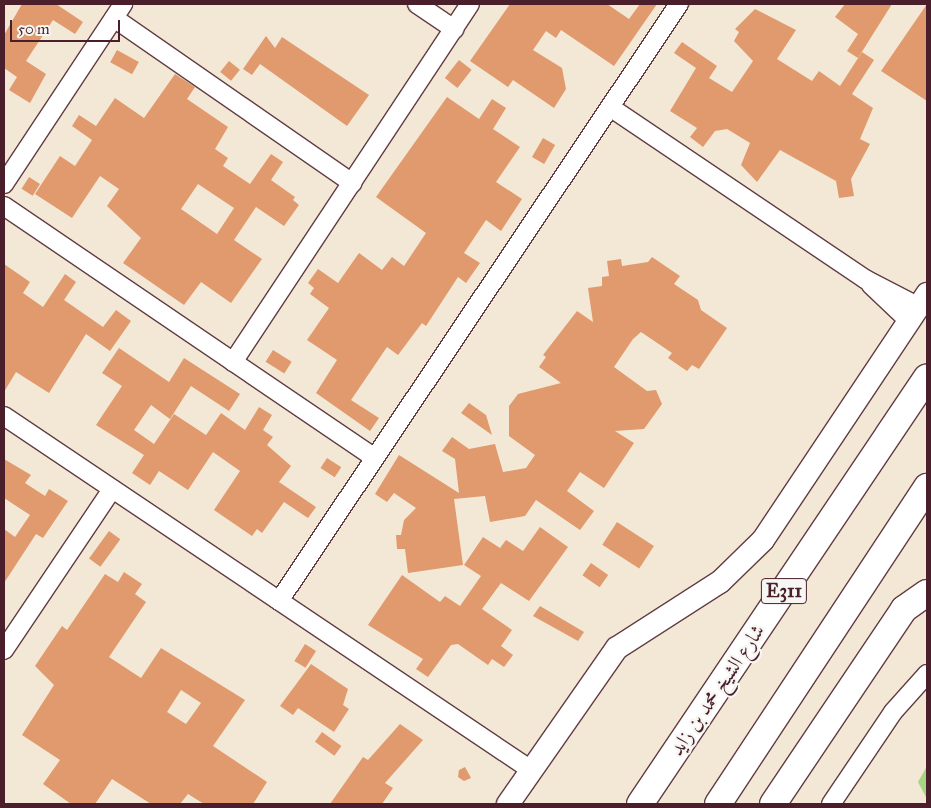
<!DOCTYPE html>
<meta charset="utf-8">
<style>
body{margin:0}
#map{position:relative;width:931px;height:808px;overflow:hidden;background:#f3e8d5;font-family:"IM FELL Great Primer",Amiri,serif}
div>[style]{position:absolute}
.green>*{inset:0;background:#a6d684}
.building>*{inset:0;background:#e09a6d;transform-origin:0 0}
.roads{filter:drop-shadow(1px 0 #633d44) drop-shadow(-1px 0 #633d44) drop-shadow(0 1px #633d44) drop-shadow(0 -1px #633d44)}
.minor>*{height:18px;margin:-9px;padding:0 9px;transform-origin:9px;border-radius:9px;background:#fff}
.major>*{height:22px;margin:-11px;padding:0 11px;transform-origin:11px;border-radius:11px;background:#fff}
.highway>*{height:26px;margin:-13px;padding:0 13px;transform-origin:13px;border-radius:13px;background:#fff}
span{translate:-50% -50%;white-space:nowrap;text-align:center;line-height:1.15;-webkit-text-stroke:4.5px #f6f6f2;paint-order:stroke}
.shield-label span{padding:1px 4px;background:#f6f6f2;border:1px solid;border-radius:4px;-webkit-text-stroke-width:0}
.shield-label{font-size:19px;color:#4a1f2b;font-weight:700}
.street-label{font-size:20px;color:#4a1f2b}
.frame{position:absolute;inset:0;border:5px solid #4a1f2b;pointer-events:none}
.scale{position:absolute;left:10px;top:20px;width:110px;height:22px;box-sizing:border-box;border:2px solid #4a1f2b;border-top:0;padding-left:6px;font-size:15px;line-height:18px;white-space:nowrap;color:#4a1f2b;-webkit-text-stroke:4px #f6f6f2;paint-order:stroke}
</style>
<div id="map">
<div class="green">
<i style="clip-path:polygon(927px 766px,927px 799px,918px 782px)"></i>
</div>
<div class="building">
<i style="clip-path:polygon(22px 4px,56px 4px,83px 22px,75px 34px,53px 20px,26px 61px,46px 74px,30px 103px,9px 90px,17px 77px,4px 68px,4px 35px)"></i>
<i style="clip-path:polygon(510px 4px,607px 4px,629px 19px,640px 4px,657px 4px,614px 66px,561px 30px,556px 38px,546px 31px,533px 50px,562px 68px,566px 89px,554px 108px,513px 80px,508px 87px,470px 61px)"></i>
<i style="clip-path:polygon(845px 4px,892px 4px,858px 58px,847px 51px,858px 34px,835px 17px)"></i>
<i style="clip-path:polygon(927px 4px,927px 101px,881px 71px)"></i>
<i style="clip-path:polygon(755px 9px,796px 30px,777px 59px,812px 81px,819px 71px,840px 86px,862px 52px,874px 60px,852px 94px,873px 108px,860px 139px,870px 144px,851px 179px,854px 196px,839px 198px,836px 181px,780px 150px,757px 182px,741px 165px,750px 143px,727px 129px,715px 131px,703px 147px,690px 137px,697px 128px,670px 111px,696px 68px,674px 53px,682px 42px,717px 66px,709px 78px,732px 92px,753px 61px,734px 41px,739px 32px,735px 29px)"></i>
<i style="clip-path:polygon(266px 36px,275px 48px,282px 37px,369px 95px,347px 126px,260px 64px,252px 75px,243px 69px)"></i>
<i style="left:117px;top:50px;width:25px;height:14px;rotate:29deg"></i>
<i style="left:459px;top:60px;width:16px;height:23px;rotate:38deg"></i>
<i style="left:229px;top:61px;width:14px;height:14px;rotate:39deg"></i>
<i style="clip-path:polygon(evenodd,175px 74px,195px 87px,187px 99px,228px 127px,215px 149px,228px 158px,223px 166px,250px 184px,271px 154px,283px 162px,271px 180px,295px 197px,293px 200px,299px 205px,284px 226px,256px 207px,234px 240px,262px 259px,231px 303px,201px 282px,184px 305px,123px 263px,141px 238px,107px 206px,119px 189px,100px 176px,72px 218px,35px 194px,60px 156px,75px 166px,92px 140px,72px 126px,79px 115px,96px 126px,115px 98px,144px 118px,175px 74px,198px 184px,234px 208px,217px 234px,181px 209px,198px 184px)"></i>
<i style="clip-path:polygon(447px 97px,479px 119px,492px 99px,506px 108px,493px 129px,520px 147px,496px 182px,522px 199px,501px 231px,486px 220px,464px 253px,480px 263px,466px 283px,458px 277px,426px 326px,422px 323px,398px 355px,387px 347px,364px 381px,351px 400px,379px 418px,370px 431px,316px 393px,337px 360px,307px 340px,329px 308px,310px 294px,314px 288px,308px 283px,318px 269px,338px 283px,359px 253px,382px 270px,392px 257px,404px 266px,426px 233px,376px 197px)"></i>
<i style="left:543px;top:138px;width:14px;height:22px;rotate:30deg"></i>
<i style="left:29px;top:177px;width:13px;height:14px;rotate:32deg"></i>
<i style="clip-path:polygon(652px 257px,680px 276px,674px 284px,698px 300px,701px 310px,727px 328px,699px 369px,692px 365px,687px 371px,668px 358px,672px 353px,641px 332px,633px 339px,614px 367px,647px 391px,656px 390px,662px 404px,644px 429px,615px 431px,634px 443px,604px 488px,580px 472px,567px 491px,594px 511px,580px 530px,536px 500px,525px 516px,490px 522px,485px 496px,454px 499px,463px 565px,408px 573px,405px 549px,397px 549px,396px 535px,401px 535px,404px 520px,416px 508px,394px 493px,387px 502px,375px 494px,399px 455px,459px 493px,455px 459px,442px 451px,452px 437px,469px 449px,495px 444px,503px 472px,526px 468px,535px 455px,509px 436px,509px 406px,518px 394px,561px 383px,539px 367px,546px 357px,543px 355px,577px 311px,593px 322px,588px 288px,602px 286px,602px 277px,609px 276px,607px 261px,621px 259px,622px 266px,648px 262px)"></i>
<i style="clip-path:polygon(4px 264px,30px 282px,23px 293px,43px 307px,65px 274px,76px 282px,64px 300px,103px 327px,116px 310px,131px 321px,110px 351px,86px 334px,49px 393px,16px 372px,4px 392px)"></i>
<i style="clip-path:polygon(119px 348px,169px 382px,184px 358px,240px 394px,229px 411px,191px 386px,170px 419px,151px 405px,134px 430px,154px 444px,174px 414px,206px 435px,221px 413px,245px 430px,259px 407px,272px 415px,263px 430px,273px 437px,267px 445px,291px 466px,279px 482px,316px 507px,308px 518px,284px 502px,262px 533px,257px 529px,252px 536px,214px 510px,240px 471px,213px 452px,188px 490px,159px 471px,150px 485px,132px 473px,144px 455px,96px 425px,122px 386px,102px 373px)"></i>
<i style="left:273px;top:350px;width:22px;height:14px;rotate:32deg"></i>
<i style="clip-path:polygon(469px 403px,486px 415px,492px 435px,461px 413px)"></i>
<i style="left:327px;top:458px;width:17px;height:12px;rotate:33deg"></i>
<i style="clip-path:polygon(4px 459px,31px 475px,25px 483px,45px 496px,49px 489px,68px 501px,43px 538px,36px 534px,4px 583px,4px 529px,15px 537px,30px 515px,4px 498px)"></i>
<i style="left:617px;top:522px;width:44px;height:27px;rotate:33deg"></i>
<i style="clip-path:polygon(540px 527px,568px 547px,529px 601px,501px 583px,482px 609px,512px 630px,501px 646px,513px 655px,504px 667px,492px 659px,488px 665px,458px 644px,451px 645px,428px 677px,416px 669px,423px 659px,368px 625px,402px 575px,440px 602px,445px 596px,460px 606px,481px 576px,464px 565px,483px 537px,500px 548px,506px 540px,523px 551px)"></i>
<i style="left:109px;top:531px;width:14px;height:34px;rotate:36deg"></i>
<i style="left:591px;top:563px;width:21px;height:15px;rotate:35deg"></i>
<i style="clip-path:polygon(evenodd,124px 572px,142px 584px,135px 594px,146px 602px,109px 657px,141px 678px,161px 648px,245px 700px,213px 746px,267px 782px,253px 804px,204px 804px,188px 794px,180px 804px,151px 804px,112px 779px,95px 804px,71px 804px,43px 784px,60px 760px,22px 735px,54px 685px,35px 666px,62px 626px,67px 630px,105px 574px,118px 582px,124px 572px,181px 690px,201px 703px,186px 724px,167px 712px,181px 690px)"></i>
<i style="clip-path:polygon(540px 606px,584px 632px,578px 641px,533px 616px)"></i>
<i style="left:305px;top:644px;width:13px;height:20px;rotate:32deg"></i>
<i style="clip-path:polygon(311px 664px,348px 689px,343px 705px,349px 709px,334px 732px,298px 708px,293px 715px,280px 706px)"></i>
<i style="clip-path:polygon(400px 724px,423px 740px,385px 783px,393px 788px,382px 804px,330px 804px,363px 757px,368px 760px)"></i>
<i style="left:322px;top:732px;width:24px;height:12px;rotate:36deg"></i>
<i style="clip-path:polygon(465px 767px,471px 778px,464px 781px,458px 777px,459px 770px)"></i>
</div>
<div class="roads">
<div class="minor">
<i style="left:417px;top:4px;width:45px;rotate:34deg"></i>
<i style="left:114px;top:18px;width:290px;rotate:34.7deg"></i>
<i style="left:610px;top:107px;width:308px;rotate:34deg"></i>
<i style="left:865px;top:279px;width:61px;rotate:27.4deg"></i>
<i style="left:4px;top:184px;width:216px;rotate:-56.5deg"></i>
<i style="left:4px;top:206px;width:448px;rotate:34.2deg"></i>
<i style="left:871px;top:285px;width:52px;rotate:43.5deg"></i>
<i style="left:233px;top:362px;width:429px;rotate:-56.5deg"></i>
<i style="left:4px;top:416px;width:635px;rotate:33.89deg"></i>
<i style="left:279px;top:601px;width:719px;rotate:-56.18deg"></i>
<i style="left:4px;top:650px;width:194px;rotate:-56.1deg"></i>
<i style="left:831px;top:804px;width:111px;rotate:-56deg"></i>
<i style="left:893px;top:712px;width:51px;rotate:-48.2deg"></i>
</div>
<div class="major">
<i style="left:508px;top:804px;width:190px;rotate:-55.1deg"></i>
<i style="left:617px;top:648px;width:122px;rotate:-32.7deg"></i>
<i style="left:720px;top:582px;width:60px;rotate:-44.3deg"></i>
<i style="left:763px;top:540px;width:296px;rotate:-56.3deg"></i>
</div>
<div class="highway">
<i style="left:640px;top:804px;width:514px;rotate:-56.09deg"></i>
<i style="left:718px;top:804px;width:380px;rotate:-56.6deg"></i>
<i style="left:773px;top:804px;width:235px;rotate:-56.1deg"></i>
<i style="left:904px;top:609px;width:28px;rotate:-35deg"></i>
</div>
</div>
<div class="shield-label">
<span style="left:784px;top:591px">E311</span>
</div>
<div class="street-label">
<span style="left:717px;top:690px;rotate:-56deg">شارع الشيخ محمد بن زايد</span>
</div>
<div class="frame"></div>
<div class="scale">50 m</div>
</div>
